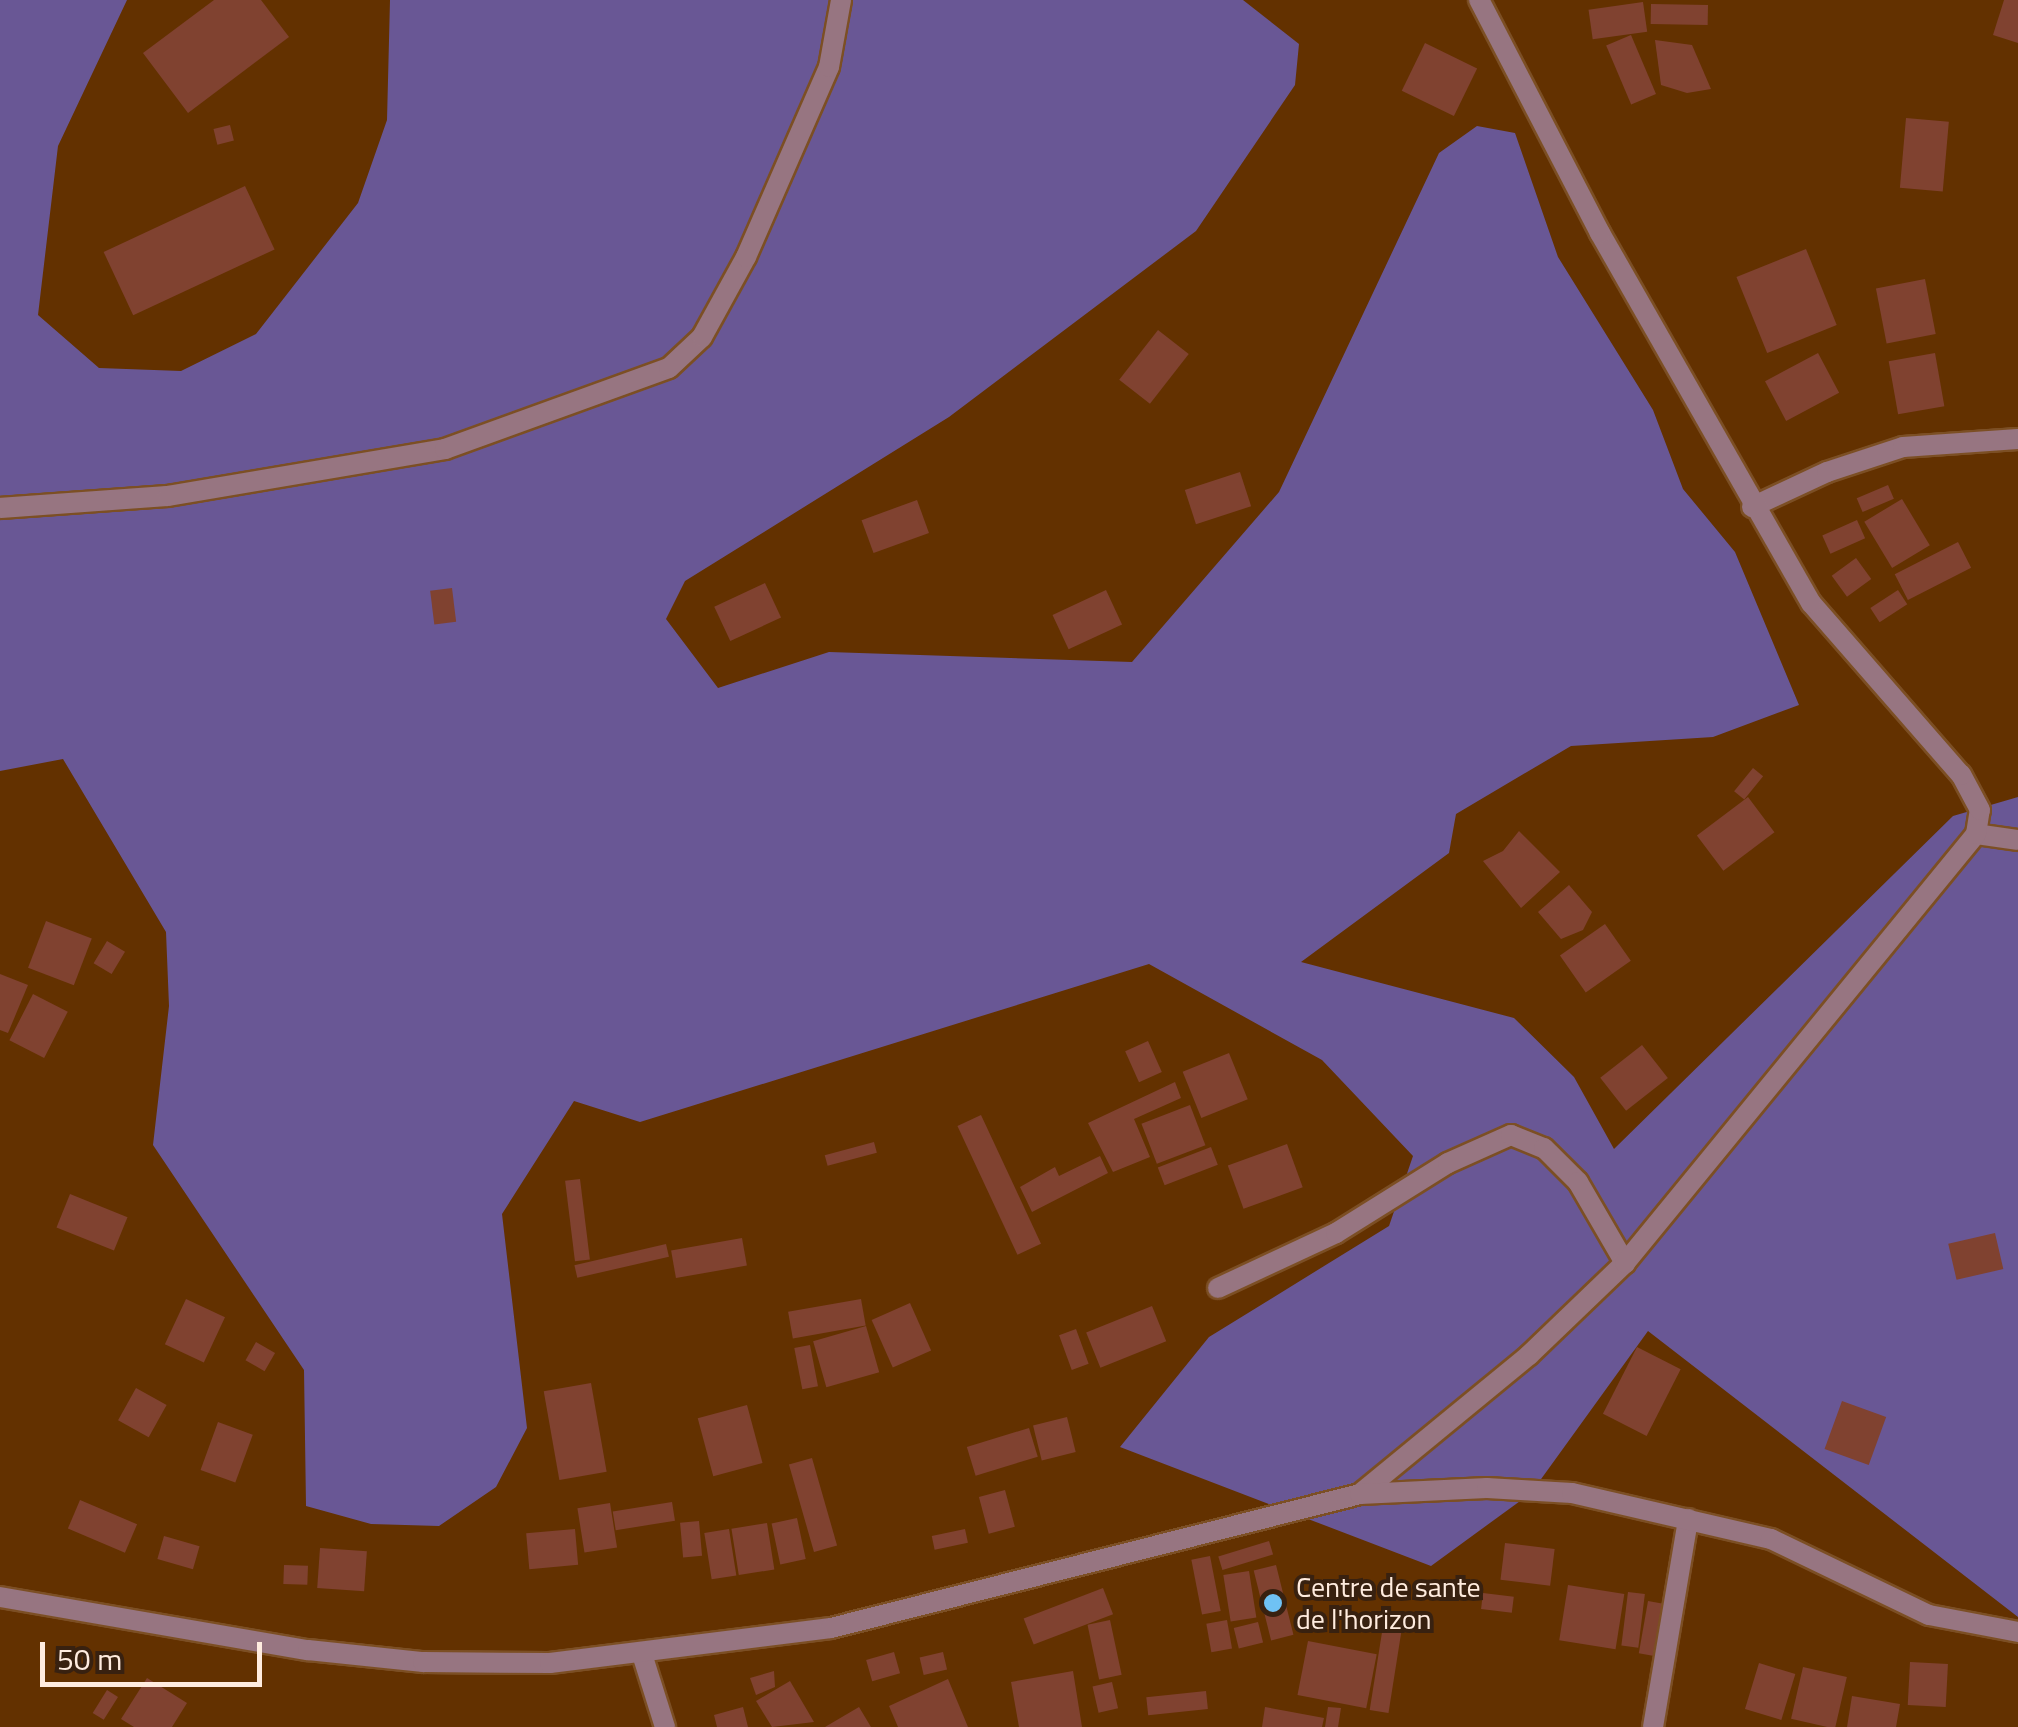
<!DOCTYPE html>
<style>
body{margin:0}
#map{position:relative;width:2018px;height:1727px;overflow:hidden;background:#633100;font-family:"Titillium Web",sans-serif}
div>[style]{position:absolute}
.green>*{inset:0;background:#695795}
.building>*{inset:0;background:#804230;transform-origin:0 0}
.roads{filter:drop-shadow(2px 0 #7c4f24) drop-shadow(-2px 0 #7c4f24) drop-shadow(0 2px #7c4f24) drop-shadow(0 -2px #7c4f24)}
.minor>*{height:20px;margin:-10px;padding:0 10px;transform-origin:10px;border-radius:10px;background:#977581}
.tertiary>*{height:20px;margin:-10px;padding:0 10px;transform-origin:10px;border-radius:10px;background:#977581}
.dots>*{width:28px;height:28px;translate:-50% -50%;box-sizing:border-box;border:5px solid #382110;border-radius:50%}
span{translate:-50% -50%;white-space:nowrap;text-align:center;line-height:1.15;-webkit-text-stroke:8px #382110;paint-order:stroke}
.poi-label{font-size:28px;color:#ffecdf}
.left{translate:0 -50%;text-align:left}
.scale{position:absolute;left:40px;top:1642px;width:222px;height:45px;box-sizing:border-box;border:5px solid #ffecdf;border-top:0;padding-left:12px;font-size:30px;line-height:35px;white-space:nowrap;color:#ffecdf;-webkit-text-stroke:8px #382110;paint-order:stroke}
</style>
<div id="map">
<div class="green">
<i style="clip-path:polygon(0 0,127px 0,58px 146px,38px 315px,99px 368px,181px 371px,256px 334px,358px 203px,387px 120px,390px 0,1243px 0,1299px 44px,1295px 85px,1196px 231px,949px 417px,685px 581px,666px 619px,718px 688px,829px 652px,1132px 662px,1279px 492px,1439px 153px,1477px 126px,1515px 133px,1558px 257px,1653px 410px,1683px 489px,1735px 552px,1799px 705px,1713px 737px,1571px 746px,1456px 814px,1449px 853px,1301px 962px,1514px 1018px,1574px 1077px,1614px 1149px,1953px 816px,2018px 797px,2018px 1617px,1648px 1331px,1531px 1493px,1431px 1566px,1120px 1447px,1209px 1337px,1389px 1226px,1413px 1156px,1322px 1060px,1149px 964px,640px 1122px,574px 1101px,502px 1214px,527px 1428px,496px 1487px,439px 1526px,371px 1524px,306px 1506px,304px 1370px,153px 1145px,169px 1006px,166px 932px,63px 759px,0 771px)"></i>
</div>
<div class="building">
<i style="clip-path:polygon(214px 0,261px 0,289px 37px,188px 113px,143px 53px)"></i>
<i style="clip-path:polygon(2004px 0,2018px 0,2018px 43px,1993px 35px)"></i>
<i style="left:1643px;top:2px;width:30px;height:55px;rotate:82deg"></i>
<i style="left:1651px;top:4px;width:57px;height:20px;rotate:1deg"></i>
<i style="left:1631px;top:35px;width:64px;height:27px;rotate:67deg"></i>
<i style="clip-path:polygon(1655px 40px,1692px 45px,1711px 89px,1687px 93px,1661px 85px)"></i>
<i style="left:1425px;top:43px;width:58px;height:53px;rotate:26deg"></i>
<i style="left:1906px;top:118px;width:43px;height:70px;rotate:5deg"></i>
<i style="left:230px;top:125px;width:16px;height:17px;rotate:76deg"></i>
<i style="left:245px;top:186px;width:70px;height:156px;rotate:65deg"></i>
<i style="left:1806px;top:249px;width:82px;height:75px;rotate:68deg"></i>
<i style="left:1925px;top:279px;width:56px;height:50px;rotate:79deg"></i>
<i style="left:1158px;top:330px;width:39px;height:63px;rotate:38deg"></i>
<i style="left:1818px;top:353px;width:45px;height:60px;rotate:62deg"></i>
<i style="left:1935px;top:353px;width:54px;height:47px;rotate:80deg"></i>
<i style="left:1240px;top:472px;width:36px;height:58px;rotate:72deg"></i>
<i style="left:1888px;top:485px;width:15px;height:34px;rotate:67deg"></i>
<i style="left:1902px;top:499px;width:54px;height:44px;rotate:59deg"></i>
<i style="left:917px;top:500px;width:35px;height:59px;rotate:70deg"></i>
<i style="left:1857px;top:520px;width:20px;height:38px;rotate:66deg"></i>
<i style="left:1958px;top:542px;width:29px;height:71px;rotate:63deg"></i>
<i style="left:1856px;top:558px;width:26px;height:30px;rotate:54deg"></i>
<i style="left:765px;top:583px;width:38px;height:56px;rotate:65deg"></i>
<i style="left:452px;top:588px;width:34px;height:22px;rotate:83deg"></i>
<i style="left:1106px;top:590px;width:38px;height:59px;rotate:65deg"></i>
<i style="left:1898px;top:590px;width:17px;height:33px;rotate:57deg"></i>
<i style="left:1753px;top:768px;width:13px;height:30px;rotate:39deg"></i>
<i style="left:1748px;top:797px;width:44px;height:64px;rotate:53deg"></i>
<i style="clip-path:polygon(1519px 831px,1560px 872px,1521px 908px,1483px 861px,1503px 851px)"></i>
<i style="clip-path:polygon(1569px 885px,1592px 912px,1583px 930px,1561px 939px,1538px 912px)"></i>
<i style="left:46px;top:921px;width:49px;height:50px;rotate:21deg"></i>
<i style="left:1605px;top:924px;width:45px;height:55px;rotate:55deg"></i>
<i style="left:107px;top:941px;width:21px;height:26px;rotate:31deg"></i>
<i style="clip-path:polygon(0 974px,28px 985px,8px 1033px,0 1030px)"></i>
<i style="left:33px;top:994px;width:39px;height:52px;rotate:27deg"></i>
<i style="left:1148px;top:1041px;width:34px;height:25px;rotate:66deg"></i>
<i style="left:1642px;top:1045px;width:42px;height:53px;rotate:52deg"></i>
<i style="left:1229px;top:1053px;width:50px;height:50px;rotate:68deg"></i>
<i style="clip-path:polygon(1175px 1082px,1181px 1098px,1134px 1119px,1150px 1157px,1113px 1172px,1088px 1123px)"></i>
<i style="left:1190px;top:1105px;width:43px;height:52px;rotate:69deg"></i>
<i style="left:981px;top:1115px;width:142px;height:26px;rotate:65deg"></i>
<i style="left:874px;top:1142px;width:11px;height:51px;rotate:75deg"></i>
<i style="left:1287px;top:1144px;width:46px;height:63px;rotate:70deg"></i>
<i style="left:1211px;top:1147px;width:19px;height:57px;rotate:69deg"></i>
<i style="clip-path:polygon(1100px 1156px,1108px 1173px,1032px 1212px,1020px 1187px,1055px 1167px,1059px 1176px)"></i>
<i style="left:580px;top:1179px;width:81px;height:15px;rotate:83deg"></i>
<i style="left:70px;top:1194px;width:62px;height:36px;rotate:22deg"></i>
<i style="left:1995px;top:1233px;width:37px;height:48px;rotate:77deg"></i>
<i style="left:742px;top:1238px;width:28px;height:72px;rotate:80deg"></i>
<i style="left:666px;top:1244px;width:13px;height:94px;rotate:77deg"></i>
<i style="left:186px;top:1299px;width:43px;height:50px;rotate:25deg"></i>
<i style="left:861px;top:1299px;width:27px;height:74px;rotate:80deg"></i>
<i style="left:910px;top:1303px;width:52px;height:42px;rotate:66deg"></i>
<i style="left:1152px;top:1306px;width:38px;height:71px;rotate:68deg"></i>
<i style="left:866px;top:1326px;width:48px;height:55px;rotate:74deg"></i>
<i style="left:1076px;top:1329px;width:37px;height:18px;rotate:70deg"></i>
<i style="left:256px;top:1342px;width:22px;height:21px;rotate:30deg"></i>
<i style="left:810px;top:1345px;width:42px;height:16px;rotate:79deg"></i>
<i style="left:1637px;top:1347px;width:49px;height:75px;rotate:27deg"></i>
<i style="left:591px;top:1383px;width:90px;height:48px;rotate:80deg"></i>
<i style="left:136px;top:1388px;width:35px;height:37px;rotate:29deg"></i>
<i style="left:1842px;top:1401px;width:47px;height:51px;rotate:20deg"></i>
<i style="left:747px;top:1405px;width:60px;height:51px;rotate:75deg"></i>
<i style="left:1067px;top:1417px;width:36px;height:35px;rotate:76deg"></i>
<i style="left:218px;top:1422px;width:37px;height:51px;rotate:20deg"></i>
<i style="left:1029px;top:1428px;width:30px;height:65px;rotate:73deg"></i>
<i style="left:812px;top:1458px;width:91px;height:24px;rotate:74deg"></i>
<i style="left:1005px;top:1490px;width:38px;height:27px;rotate:75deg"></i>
<i style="left:80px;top:1500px;width:62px;height:31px;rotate:23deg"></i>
<i style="left:672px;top:1502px;width:19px;height:60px;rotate:81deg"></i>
<i style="left:610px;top:1503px;width:45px;height:33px;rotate:81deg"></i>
<i style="left:797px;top:1518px;width:42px;height:26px;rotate:78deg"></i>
<i style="left:699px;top:1521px;width:35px;height:19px;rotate:85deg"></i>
<i style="left:767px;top:1523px;width:47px;height:36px;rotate:81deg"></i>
<i style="left:575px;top:1529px;width:36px;height:49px;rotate:85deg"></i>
<i style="left:729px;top:1529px;width:47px;height:25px;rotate:81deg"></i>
<i style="left:965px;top:1529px;width:14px;height:34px;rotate:78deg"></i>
<i style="left:164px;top:1536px;width:37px;height:24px;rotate:16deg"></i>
<i style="left:1269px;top:1541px;width:14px;height:53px;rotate:73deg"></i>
<i style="left:1505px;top:1543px;width:50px;height:37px;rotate:7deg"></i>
<i style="left:320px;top:1548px;width:47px;height:40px;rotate:4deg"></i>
<i style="left:1210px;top:1556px;width:56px;height:19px;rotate:79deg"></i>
<i style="left:284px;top:1565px;width:24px;height:19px;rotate:2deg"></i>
<i style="left:1276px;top:1565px;width:72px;height:23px;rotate:76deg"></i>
<i style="left:1249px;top:1571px;width:47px;height:26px;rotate:81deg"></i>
<i style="left:1568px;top:1585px;width:57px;height:56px;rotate:9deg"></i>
<i style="left:1103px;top:1588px;width:28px;height:85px;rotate:69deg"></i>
<i style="left:1628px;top:1592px;width:17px;height:54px;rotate:7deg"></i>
<i style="left:1483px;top:1593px;width:31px;height:16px;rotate:7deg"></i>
<i style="left:1648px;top:1601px;width:17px;height:53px;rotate:10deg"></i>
<i style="left:1110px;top:1620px;width:56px;height:23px;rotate:78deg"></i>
<i style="left:1227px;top:1620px;width:29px;height:21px;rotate:80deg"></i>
<i style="left:1258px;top:1622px;width:21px;height:25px;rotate:76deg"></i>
<i style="left:1383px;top:1626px;width:19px;height:85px;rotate:9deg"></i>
<i style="left:1308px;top:1641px;width:70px;height:55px;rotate:11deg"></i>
<i style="left:894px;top:1652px;width:22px;height:29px;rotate:74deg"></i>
<i style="left:943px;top:1652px;width:18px;height:24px;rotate:77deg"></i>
<i style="left:1910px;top:1662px;width:38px;height:43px;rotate:3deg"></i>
<i style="left:1759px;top:1663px;width:38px;height:48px;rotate:17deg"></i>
<i style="left:1803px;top:1667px;width:45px;height:53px;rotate:13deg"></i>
<i style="clip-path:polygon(774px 1671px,775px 1687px,756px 1695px,750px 1678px)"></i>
<i style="clip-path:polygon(1073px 1671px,1082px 1727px,1019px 1727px,1011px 1682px)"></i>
<i style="clip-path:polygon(147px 1678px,187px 1703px,172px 1727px,134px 1727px,121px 1719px)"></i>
<i style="clip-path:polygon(948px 1679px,968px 1727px,898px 1727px,889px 1706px)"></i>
<i style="clip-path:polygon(790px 1681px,814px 1722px,772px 1727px,756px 1701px)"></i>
<i style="left:1112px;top:1682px;width:27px;height:20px;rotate:77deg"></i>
<i style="left:107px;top:1690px;width:13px;height:27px;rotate:32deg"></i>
<i style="left:1206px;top:1691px;width:18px;height:60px;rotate:84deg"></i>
<i style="clip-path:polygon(1852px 1696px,1900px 1704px,1896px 1727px,1847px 1727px)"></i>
<i style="clip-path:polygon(743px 1707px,748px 1727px,717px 1727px,714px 1715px)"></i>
<i style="clip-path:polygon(859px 1707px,871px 1727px,825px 1727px)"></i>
<i style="clip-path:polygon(1265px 1707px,1324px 1718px,1322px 1727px,1262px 1727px)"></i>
<i style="clip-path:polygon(1328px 1707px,1341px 1708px,1338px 1727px,1325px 1727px)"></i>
</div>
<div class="roads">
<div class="minor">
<i style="left:1752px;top:507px;width:83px;rotate:-25deg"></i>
<i style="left:1827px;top:472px;width:80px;rotate:-18.2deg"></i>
<i style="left:1903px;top:447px;width:115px;rotate:-4deg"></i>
<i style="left:0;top:508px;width:168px;rotate:-4.1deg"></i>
<i style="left:168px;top:496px;width:281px;rotate:-9.6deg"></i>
<i style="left:445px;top:449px;width:238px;rotate:-19.9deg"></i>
<i style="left:669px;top:368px;width:45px;rotate:-43.2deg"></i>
<i style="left:702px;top:337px;width:91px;rotate:-61.2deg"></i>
<i style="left:746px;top:257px;width:207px;rotate:-66.4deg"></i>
<i style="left:829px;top:67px;width:68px;rotate:-79.8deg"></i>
<i style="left:1976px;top:834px;width:42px;rotate:8.1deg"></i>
<i style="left:1218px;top:1288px;width:130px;rotate:-25deg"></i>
<i style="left:1336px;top:1233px;width:132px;rotate:-32deg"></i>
<i style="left:1448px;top:1163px;width:69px;rotate:-24deg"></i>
<i style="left:1511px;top:1135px;width:35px;rotate:22deg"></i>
<i style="left:1544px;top:1148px;width:48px;rotate:45deg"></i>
<i style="left:1578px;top:1182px;width:94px;rotate:59.9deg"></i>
<i style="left:642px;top:1654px;width:77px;rotate:72.5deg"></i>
<i style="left:1653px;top:1727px;width:211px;rotate:-80.4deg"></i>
</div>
<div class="tertiary">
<i style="left:1360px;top:1494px;width:219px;rotate:-39.4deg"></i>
<i style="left:1529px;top:1355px;width:133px;rotate:-43.8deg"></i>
<i style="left:1625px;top:1263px;width:554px;rotate:-50.71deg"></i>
<i style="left:1976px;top:834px;width:24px;rotate:-81deg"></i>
<i style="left:1980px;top:810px;width:40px;rotate:-118deg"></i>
<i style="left:1961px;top:775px;width:228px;rotate:-131.1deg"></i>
<i style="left:1811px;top:603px;width:426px;rotate:-119.7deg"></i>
<i style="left:1600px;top:233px;width:263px;rotate:-117.4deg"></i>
<i style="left:0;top:1597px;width:313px;rotate:9.8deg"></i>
<i style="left:308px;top:1650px;width:116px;rotate:6deg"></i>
<i style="left:423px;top:1662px;width:127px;rotate:0.5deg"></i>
<i style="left:550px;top:1663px;width:283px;rotate:-7.1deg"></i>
<i style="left:831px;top:1628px;width:546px;rotate:-14.21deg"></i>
<i style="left:1360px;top:1494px;width:127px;rotate:-2.7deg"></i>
<i style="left:1487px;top:1488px;width:85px;rotate:3.4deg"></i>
<i style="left:1572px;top:1493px;width:204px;rotate:13deg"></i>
<i style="left:1771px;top:1539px;width:175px;rotate:25.7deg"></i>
<i style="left:1929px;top:1615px;width:91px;rotate:10.8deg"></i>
</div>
</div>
<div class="dots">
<i style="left:1273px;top:1603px;background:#6fc2f4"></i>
</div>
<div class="poi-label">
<span class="left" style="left:1296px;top:1603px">Centre de sante<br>de l'horizon</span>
</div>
<div class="scale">50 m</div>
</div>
